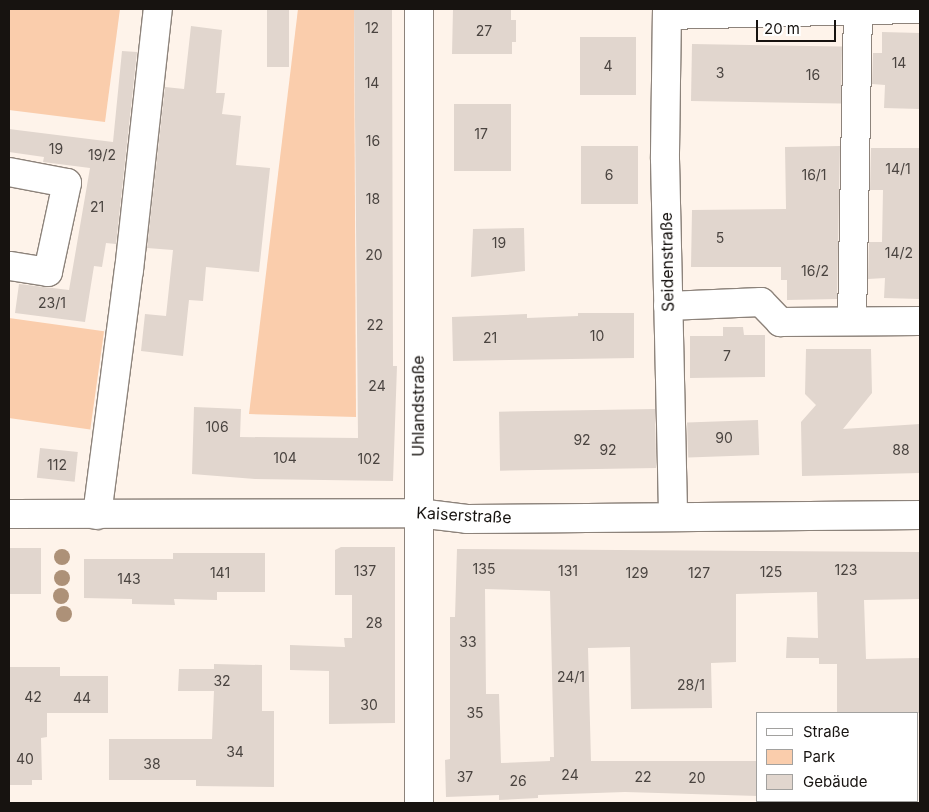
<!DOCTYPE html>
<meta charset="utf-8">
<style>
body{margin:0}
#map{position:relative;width:929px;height:812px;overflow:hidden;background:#fef3ea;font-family:Inter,sans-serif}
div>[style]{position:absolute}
.green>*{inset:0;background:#facdac;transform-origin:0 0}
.building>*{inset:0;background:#e1d6ce;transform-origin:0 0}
.roads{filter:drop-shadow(1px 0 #8d837b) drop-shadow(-1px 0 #8d837b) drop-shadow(0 1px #8d837b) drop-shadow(0 -1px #8d837b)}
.minor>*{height:28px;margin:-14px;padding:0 14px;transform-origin:14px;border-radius:14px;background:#fff}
.trees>*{width:16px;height:16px;margin:-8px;border-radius:50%;background:#ad9178}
span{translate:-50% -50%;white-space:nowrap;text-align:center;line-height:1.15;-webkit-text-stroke:4.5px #fff;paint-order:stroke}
.number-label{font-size:14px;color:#4a4440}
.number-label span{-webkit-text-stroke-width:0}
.street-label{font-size:16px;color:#171310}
.frame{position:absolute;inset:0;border:10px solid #171310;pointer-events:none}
.legend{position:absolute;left:756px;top:712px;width:162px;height:90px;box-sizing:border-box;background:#fff;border:1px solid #a2a19f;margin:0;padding:6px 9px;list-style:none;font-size:15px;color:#171310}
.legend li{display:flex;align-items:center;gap:10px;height:25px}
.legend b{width:25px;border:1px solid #a2a19f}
.scale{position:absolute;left:756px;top:20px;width:80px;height:22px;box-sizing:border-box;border:2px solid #171310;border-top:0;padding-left:6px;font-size:15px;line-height:18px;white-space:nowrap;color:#171310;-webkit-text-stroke:4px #fff;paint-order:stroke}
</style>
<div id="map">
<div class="green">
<i style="clip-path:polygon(9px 9px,120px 9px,105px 122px,9px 110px)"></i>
<i style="clip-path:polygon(298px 9px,354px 9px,356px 417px,249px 414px)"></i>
<i style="left:9px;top:318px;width:96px;height:99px;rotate:8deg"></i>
</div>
<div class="building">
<i style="left:267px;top:9px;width:22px;height:58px"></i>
<i style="clip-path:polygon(354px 9px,392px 9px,393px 366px,397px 366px,393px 481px,255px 479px,192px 474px,194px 407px,241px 409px,240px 437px,358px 438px)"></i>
<i style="clip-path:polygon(453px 9px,511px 9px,511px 20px,516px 20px,516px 42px,512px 42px,512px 54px,452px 54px)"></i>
<i style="clip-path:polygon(191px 26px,222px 30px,216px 93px,225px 93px,222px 114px,241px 116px,236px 165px,270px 168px,259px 272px,206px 267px,203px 301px,189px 300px,183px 356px,141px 351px,145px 314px,166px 316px,173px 250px,147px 248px,165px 87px,184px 89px)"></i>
<i style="clip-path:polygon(882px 32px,920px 33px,920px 109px,884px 108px,885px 85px,872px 84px,873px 53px,882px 53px)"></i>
<i style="left:580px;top:37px;width:56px;height:58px"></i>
<i style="left:692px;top:44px;width:150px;height:57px;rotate:1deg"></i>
<i style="clip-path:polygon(122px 51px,137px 52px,116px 244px,106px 243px,102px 267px,94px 266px,85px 322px,15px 313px,19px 284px,69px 290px,90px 168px,43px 162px,44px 157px,9px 152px,9px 129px,113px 142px)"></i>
<i style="left:454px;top:104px;width:57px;height:67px"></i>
<i style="left:581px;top:146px;width:57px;height:58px"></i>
<i style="clip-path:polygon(840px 146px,837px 299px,787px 300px,787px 280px,781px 280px,781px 267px,691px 267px,692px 210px,786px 209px,785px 147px)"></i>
<i style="clip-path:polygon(871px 148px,920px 148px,920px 299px,884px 298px,885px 278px,868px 279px,869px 242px,882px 242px,883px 190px,870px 190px)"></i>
<i style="clip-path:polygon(524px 228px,525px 271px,471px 277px,473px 229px)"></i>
<i style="clip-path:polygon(578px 313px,634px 313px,634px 358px,453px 361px,452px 317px,527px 314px,527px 318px,578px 316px)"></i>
<i style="clip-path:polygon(723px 327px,743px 327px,744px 335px,765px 335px,765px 377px,690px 378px,690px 336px,723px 336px)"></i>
<i style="clip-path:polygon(806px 349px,871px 349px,872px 393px,843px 429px,920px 424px,920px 473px,802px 476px,801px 422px,816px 405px,805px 394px)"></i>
<i style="left:655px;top:409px;width:59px;height:156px;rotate:89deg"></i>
<i style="left:758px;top:420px;width:35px;height:71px;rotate:88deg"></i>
<i style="left:40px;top:448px;width:38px;height:30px;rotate:6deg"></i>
<i style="clip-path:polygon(341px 547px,395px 547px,395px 723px,329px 724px,329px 671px,290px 670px,290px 645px,345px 647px,344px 638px,352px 638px,352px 595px,335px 595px,335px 550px)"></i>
<i style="left:9px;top:548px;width:32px;height:46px"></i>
<i style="clip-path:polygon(evenodd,457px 549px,920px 552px,920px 599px,864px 600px,866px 659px,920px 658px,920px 713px,837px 713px,837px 664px,819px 664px,819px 658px,786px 658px,787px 637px,818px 638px,817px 592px,736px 594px,736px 662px,711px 663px,712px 708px,631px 709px,630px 647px,588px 648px,591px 761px,758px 761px,758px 796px,625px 792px,538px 795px,538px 798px,499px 800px,499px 795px,446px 797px,445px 760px,450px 759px,450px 617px,455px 617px,457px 549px,485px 589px,550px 591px,554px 757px,550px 757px,550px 761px,501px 763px,499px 694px,486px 694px,485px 589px)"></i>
<i style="clip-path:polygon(173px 553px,265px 553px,265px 592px,217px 592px,217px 600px,174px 599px,175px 605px,132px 604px,132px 599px,84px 598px,84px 559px,173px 559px)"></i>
<i style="clip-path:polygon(214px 664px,262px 665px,262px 711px,274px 711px,274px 787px,196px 786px,196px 780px,109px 780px,109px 739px,212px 739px,214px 691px,178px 691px,179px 669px,214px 669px)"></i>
<i style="clip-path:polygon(9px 667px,60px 667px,60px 676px,108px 676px,108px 713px,47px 713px,47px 737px,41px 738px,42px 780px,32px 780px,32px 785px,9px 785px)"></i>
</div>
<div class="roads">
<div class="minor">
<i style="left:667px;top:9px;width:150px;rotate:90.8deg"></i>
<i style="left:665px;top:159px;width:356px;rotate:88.7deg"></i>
<i style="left:667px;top:15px;width:253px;rotate:-1.4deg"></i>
<i style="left:9px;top:172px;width:59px;rotate:10.7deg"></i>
<i style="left:67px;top:183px;width:91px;rotate:102.1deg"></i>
<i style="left:48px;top:272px;width:39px;rotate:-171deg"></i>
<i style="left:668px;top:306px;width:93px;rotate:-2.5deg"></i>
<i style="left:761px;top:302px;width:28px;rotate:46deg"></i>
<i style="left:780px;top:322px;width:140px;rotate:-0.4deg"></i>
<i style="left:852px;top:321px;width:312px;rotate:-88.9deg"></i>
<i style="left:9px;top:514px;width:409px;rotate:-0.1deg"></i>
<i style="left:418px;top:513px;width:49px;rotate:7deg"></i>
<i style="left:467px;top:519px;width:453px;rotate:-0.5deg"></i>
<i style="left:97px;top:515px;width:247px;rotate:-82.6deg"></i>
<i style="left:129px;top:270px;width:263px;rotate:-83.7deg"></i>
<i style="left:419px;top:803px;width:794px;rotate:-90deg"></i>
</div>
</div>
<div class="trees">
<i style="left:62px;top:557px"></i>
<i style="left:62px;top:578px"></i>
<i style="left:61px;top:596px"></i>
<i style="left:64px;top:614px"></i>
</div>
<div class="number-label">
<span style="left:372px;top:28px">12</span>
<span style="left:484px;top:31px">27</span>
<span style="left:899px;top:63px">14</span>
<span style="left:608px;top:66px">4</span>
<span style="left:720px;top:73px">3</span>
<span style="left:813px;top:75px">16</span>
<span style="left:372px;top:83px">14</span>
<span style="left:481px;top:134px">17</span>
<span style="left:373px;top:141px">16</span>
<span style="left:56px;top:149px">19</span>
<span style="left:102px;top:155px">19/2</span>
<span style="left:898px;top:169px">14/1</span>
<span style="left:609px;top:175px">6</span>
<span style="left:814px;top:175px">16/1</span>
<span style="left:373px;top:199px">18</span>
<span style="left:97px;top:207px">21</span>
<span style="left:720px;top:238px">5</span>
<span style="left:499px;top:243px">19</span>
<span style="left:899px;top:253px">14/2</span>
<span style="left:374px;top:255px">20</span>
<span style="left:815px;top:271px">16/2</span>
<span style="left:52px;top:303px">23/1</span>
<span style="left:375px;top:325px">22</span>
<span style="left:597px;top:336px">10</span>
<span style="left:490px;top:338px">21</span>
<span style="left:727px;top:356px">7</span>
<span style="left:377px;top:386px">24</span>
<span style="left:217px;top:427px">106</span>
<span style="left:724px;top:438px">90</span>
<span style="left:582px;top:440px">92</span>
<span style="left:608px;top:450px">92</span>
<span style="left:901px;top:450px">88</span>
<span style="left:285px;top:458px">104</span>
<span style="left:369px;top:459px">102</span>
<span style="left:57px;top:465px">112</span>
<span style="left:484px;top:569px">135</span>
<span style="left:846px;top:570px">123</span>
<span style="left:365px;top:571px">137</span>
<span style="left:568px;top:571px">131</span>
<span style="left:771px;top:572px">125</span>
<span style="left:220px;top:573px">141</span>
<span style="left:637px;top:573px">129</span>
<span style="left:699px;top:573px">127</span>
<span style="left:129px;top:579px">143</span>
<span style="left:374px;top:623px">28</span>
<span style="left:468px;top:642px">33</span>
<span style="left:571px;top:677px">24/1</span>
<span style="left:222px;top:681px">32</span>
<span style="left:691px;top:685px">28/1</span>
<span style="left:33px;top:697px">42</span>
<span style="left:82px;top:698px">44</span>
<span style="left:369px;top:705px">30</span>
<span style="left:475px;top:713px">35</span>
<span style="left:235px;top:752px">34</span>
<span style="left:25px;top:759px">40</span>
<span style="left:152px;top:764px">38</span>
<span style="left:570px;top:775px">24</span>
<span style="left:465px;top:777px">37</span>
<span style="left:643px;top:777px">22</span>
<span style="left:697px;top:778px">20</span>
<span style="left:518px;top:781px">26</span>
</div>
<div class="street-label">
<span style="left:667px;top:262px;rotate:-91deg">Seidenstraße</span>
<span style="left:418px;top:406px;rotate:-90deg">Uhlandstraße</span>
<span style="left:464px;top:515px;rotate:3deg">Kaiserstraße</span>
</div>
<div class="frame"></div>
<ul class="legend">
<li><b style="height:6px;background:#fff"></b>Straße</li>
<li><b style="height:14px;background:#facdac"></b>Park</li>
<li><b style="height:14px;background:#e1d6ce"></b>Gebäude</li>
</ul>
<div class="scale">20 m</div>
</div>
